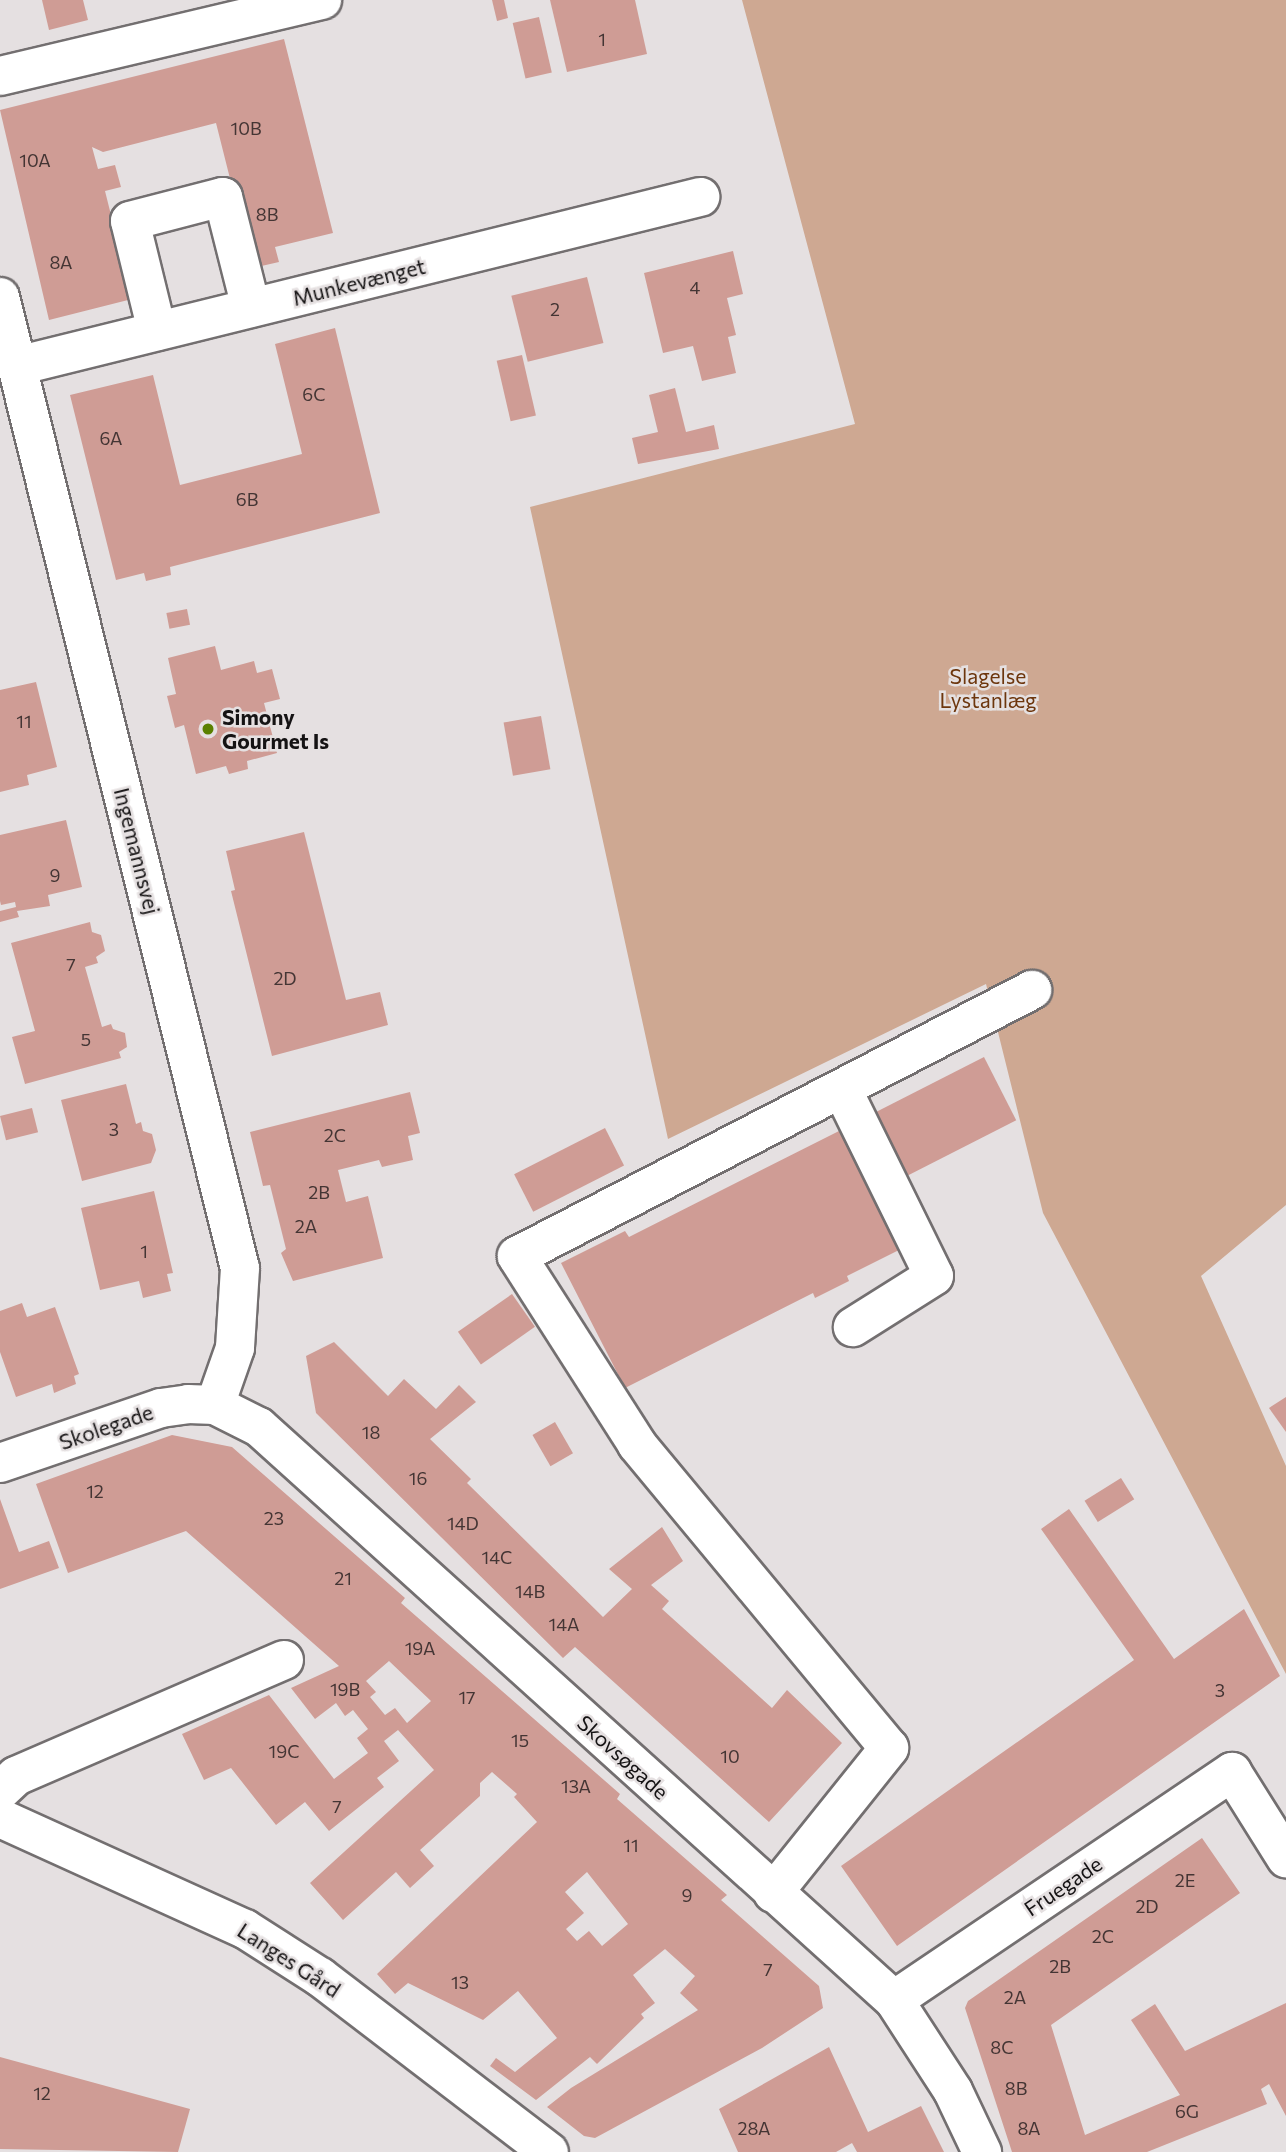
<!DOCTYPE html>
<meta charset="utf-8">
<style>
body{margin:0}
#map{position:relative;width:1286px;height:2152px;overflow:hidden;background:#e5e0e1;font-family:Commissioner,sans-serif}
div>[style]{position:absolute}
.green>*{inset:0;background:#cea892}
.building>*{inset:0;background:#cf9c95;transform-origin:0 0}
.roads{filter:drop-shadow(2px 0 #736f70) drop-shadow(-2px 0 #736f70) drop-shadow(0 2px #736f70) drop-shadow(0 -2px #736f70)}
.minor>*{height:38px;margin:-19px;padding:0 19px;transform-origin:19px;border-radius:19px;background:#fff}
.dots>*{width:19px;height:19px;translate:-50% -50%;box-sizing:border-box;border:4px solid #e5e0e1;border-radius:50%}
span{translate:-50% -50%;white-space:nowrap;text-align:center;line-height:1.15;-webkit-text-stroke:5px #e5e0e1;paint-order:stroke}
.number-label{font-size:18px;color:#443534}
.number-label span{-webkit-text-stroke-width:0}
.street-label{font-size:21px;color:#151314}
.park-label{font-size:21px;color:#6d360d}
.poi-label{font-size:21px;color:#151314;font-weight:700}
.left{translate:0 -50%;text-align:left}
</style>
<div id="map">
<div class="green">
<i style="clip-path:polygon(742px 0,1286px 0,1286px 1205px,1201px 1276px,1286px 1466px,1286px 1674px,1043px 1213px,986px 984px,668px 1139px,530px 507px,855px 424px)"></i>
</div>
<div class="building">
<i style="clip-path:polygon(42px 0,83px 0,88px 20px,49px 30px)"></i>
<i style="clip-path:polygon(492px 0,504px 0,508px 18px,497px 21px)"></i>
<i style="clip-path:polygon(550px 0,635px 0,647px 54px,567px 72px)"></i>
<i style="left:539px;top:17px;width:57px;height:27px;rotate:77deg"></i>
<i style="clip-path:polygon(284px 39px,333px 233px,275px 247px,279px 262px,257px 267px,249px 254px,216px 123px,103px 152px,92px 147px,98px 169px,115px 165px,121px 187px,105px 191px,132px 299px,49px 320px,0 110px)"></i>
<i style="clip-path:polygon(733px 251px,743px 294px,727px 298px,736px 335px,728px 337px,736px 373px,702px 381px,693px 346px,663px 353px,644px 273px)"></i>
<i style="left:587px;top:277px;width:68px;height:78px;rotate:76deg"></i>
<i style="clip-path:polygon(335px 328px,380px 513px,170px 567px,171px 575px,146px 581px,144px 573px,116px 580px,70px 395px,153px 375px,180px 485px,302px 454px,275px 344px)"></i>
<i style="left:522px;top:355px;width:62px;height:26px;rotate:77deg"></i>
<i style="clip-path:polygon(675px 388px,686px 432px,714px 425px,719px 449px,638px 464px,632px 438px,658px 432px,649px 395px)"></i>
<i style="left:187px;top:609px;width:16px;height:21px;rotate:79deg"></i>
<i style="clip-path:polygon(215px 646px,221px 670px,254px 661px,257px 673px,272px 669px,280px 699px,264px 703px,277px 753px,247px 761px,248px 769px,229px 774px,226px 766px,196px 774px,184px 725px,175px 728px,167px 696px,176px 694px,168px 658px)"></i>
<i style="clip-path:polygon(36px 682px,57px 767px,27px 775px,29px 785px,0 792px,0 690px)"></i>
<i style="left:541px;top:716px;width:54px;height:38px;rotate:80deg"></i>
<i style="clip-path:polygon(66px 820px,82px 887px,48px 895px,50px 906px,17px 911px,19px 917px,0 922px,0 911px,16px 907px,15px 902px,1px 905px,0 901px,0 835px)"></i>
<i style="clip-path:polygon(304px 832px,346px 1000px,380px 992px,388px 1025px,272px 1056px,231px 891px,235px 890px,226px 851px)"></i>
<i style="clip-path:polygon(90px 922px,92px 932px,101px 935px,105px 951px,96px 957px,98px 963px,85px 967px,102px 1027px,111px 1024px,113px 1029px,125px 1033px,127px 1047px,119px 1052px,121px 1058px,25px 1084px,12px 1037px,35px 1031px,11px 943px)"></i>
<i style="left:984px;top:1057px;width:71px;height:125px;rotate:63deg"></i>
<i style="clip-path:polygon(126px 1084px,136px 1124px,141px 1122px,143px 1131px,152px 1134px,156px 1150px,151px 1163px,82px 1181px,61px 1100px)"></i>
<i style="clip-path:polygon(410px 1092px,420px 1133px,408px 1136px,413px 1160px,382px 1167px,379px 1160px,338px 1170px,346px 1202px,368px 1196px,383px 1258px,293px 1281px,281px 1253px,286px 1249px,270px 1185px,263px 1186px,250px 1132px)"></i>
<i style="left:32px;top:1108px;width:25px;height:33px;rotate:76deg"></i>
<i style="left:605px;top:1128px;width:42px;height:102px;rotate:63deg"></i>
<i style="clip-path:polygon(841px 1130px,901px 1249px,847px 1276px,849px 1281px,815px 1298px,813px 1293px,625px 1388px,561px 1263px,625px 1231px,629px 1237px)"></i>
<i style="clip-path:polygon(154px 1191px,173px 1273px,167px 1274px,171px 1291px,143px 1298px,139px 1281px,100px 1290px,81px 1208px)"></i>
<i style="left:512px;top:1294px;width:40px;height:66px;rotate:55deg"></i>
<i style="clip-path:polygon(22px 1303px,27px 1317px,55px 1307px,79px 1374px,74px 1376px,76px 1384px,54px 1393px,52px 1384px,16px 1397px,0 1352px,0 1311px)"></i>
<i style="clip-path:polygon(334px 1342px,388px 1396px,404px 1379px,436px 1409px,459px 1385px,476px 1402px,430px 1439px,471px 1479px,467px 1483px,603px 1617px,632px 1589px,609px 1569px,662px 1527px,683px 1561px,651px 1585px,669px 1601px,662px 1609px,772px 1708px,787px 1690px,842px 1743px,769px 1822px,575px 1647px,563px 1658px,316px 1413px,306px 1356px)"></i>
<i style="clip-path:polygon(1286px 1397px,1286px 1432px,1269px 1408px)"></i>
<i style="left:555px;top:1422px;width:36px;height:26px;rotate:60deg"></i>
<i style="clip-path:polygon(evenodd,172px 1435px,232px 1447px,405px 1598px,401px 1603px,620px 1794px,617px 1799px,727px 1895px,721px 1900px,819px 1986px,823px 2008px,762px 2048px,595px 2138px,584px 2136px,547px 2107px,571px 2088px,698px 2010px,680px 1993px,695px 1976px,665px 1949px,633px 1975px,655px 2003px,641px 2014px,644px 2018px,597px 2064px,590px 2057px,536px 2100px,490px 2066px,496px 2058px,515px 2072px,557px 2038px,518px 1991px,483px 2020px,408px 1983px,395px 1994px,377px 1974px,537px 1822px,514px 1797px,517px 1794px,492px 1772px,480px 1783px,480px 1796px,420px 1850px,434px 1866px,410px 1888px,396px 1872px,343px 1920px,310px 1883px,434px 1770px,398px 1730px,384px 1741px,399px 1761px,377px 1778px,384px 1787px,329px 1831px,305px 1802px,276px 1825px,231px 1768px,204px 1780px,182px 1734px,269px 1695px,334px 1779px,368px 1753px,357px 1738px,368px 1729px,353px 1710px,345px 1716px,336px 1703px,315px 1719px,291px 1688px,339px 1666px,186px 1531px,68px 1573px,36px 1484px,172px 1435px,389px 1661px,431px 1701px,407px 1723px,395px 1708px,385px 1715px,370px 1697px,376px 1692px,366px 1681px,389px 1661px,172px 1435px,587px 1872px,628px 1924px,602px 1946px,589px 1931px,577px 1941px,566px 1929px,584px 1913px,565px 1892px,587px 1872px)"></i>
<i style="left:1121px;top:1478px;width:25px;height:43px;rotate:58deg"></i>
<i style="clip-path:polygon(0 1499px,19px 1552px,49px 1541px,59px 1568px,0 1589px)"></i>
<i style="clip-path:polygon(1069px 1509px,1174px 1659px,1244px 1609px,1280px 1676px,897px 1946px,841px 1866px,1134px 1660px,1041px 1529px)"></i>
<i style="clip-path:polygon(1202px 1838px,1240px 1893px,1051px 2025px,1085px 2135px,1180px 2095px,1131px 2020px,1155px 2004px,1185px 2051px,1286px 2003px,1286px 2116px,1269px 2084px,1261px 2089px,1267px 2104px,1147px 2152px,1012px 2152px,965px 2008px,968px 2001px)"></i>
<i style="clip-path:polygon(829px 2047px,868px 2132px,921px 2106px,944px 2152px,857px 2152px,852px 2143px,836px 2152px,738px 2152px,719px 2109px)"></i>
<i style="clip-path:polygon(0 2057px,190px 2109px,178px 2152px,0 2149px)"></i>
</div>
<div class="roads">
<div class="minor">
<i style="left:0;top:76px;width:331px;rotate:-13.3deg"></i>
<i style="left:0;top:297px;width:1000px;rotate:76.12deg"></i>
<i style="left:240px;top:1268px;width:80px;rotate:93.6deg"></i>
<i style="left:235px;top:1348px;width:60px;rotate:109.3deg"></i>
<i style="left:157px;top:331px;width:113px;rotate:-103.8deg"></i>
<i style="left:130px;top:221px;width:96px;rotate:-14.5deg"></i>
<i style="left:223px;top:197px;width:114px;rotate:75.8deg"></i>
<i style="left:17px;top:366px;width:704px;rotate:-13.9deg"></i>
<i style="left:842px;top:1089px;width:208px;rotate:63.8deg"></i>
<i style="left:934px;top:1276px;width:96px;rotate:147.8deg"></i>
<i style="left:0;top:1463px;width:170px;rotate:-18.9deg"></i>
<i style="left:161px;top:1408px;width:27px;rotate:-8deg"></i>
<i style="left:188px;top:1404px;width:27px;rotate:2deg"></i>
<i style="left:215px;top:1405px;width:49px;rotate:26.6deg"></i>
<i style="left:259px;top:1427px;width:855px;rotate:42.06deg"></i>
<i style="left:894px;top:2000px;width:108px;rotate:57deg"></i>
<i style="left:953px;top:2091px;width:68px;rotate:64.6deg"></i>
<i style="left:0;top:1791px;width:22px;rotate:-43deg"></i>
<i style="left:16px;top:1776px;width:292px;rotate:-23.4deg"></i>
<i style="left:0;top:1818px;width:269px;rotate:24.4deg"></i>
<i style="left:245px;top:1929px;width:89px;rotate:32.6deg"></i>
<i style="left:320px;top:1977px;width:288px;rotate:37.4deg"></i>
<i style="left:773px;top:1893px;width:186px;rotate:-51.3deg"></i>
<i style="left:889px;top:1748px;width:395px;rotate:-129.7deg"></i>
<i style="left:637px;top:1444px;width:223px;rotate:-122.6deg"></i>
<i style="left:517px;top:1256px;width:580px;rotate:-27.32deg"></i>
<i style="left:894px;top:2000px;width:408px;rotate:-34deg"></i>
<i style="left:1232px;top:1772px;width:102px;rotate:57.9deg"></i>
</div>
</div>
<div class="dots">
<i style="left:208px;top:729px;background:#5a8000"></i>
</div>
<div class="number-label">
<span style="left:602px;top:39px">1</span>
<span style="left:246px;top:128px">10B</span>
<span style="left:35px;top:160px">10A</span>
<span style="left:267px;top:214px">8B</span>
<span style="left:61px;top:262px">8A</span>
<span style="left:695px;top:287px">4</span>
<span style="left:555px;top:309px">2</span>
<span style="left:314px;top:394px">6C</span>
<span style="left:111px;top:438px">6A</span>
<span style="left:247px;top:499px">6B</span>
<span style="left:24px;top:721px">11</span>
<span style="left:55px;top:875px">9</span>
<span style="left:71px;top:964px">7</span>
<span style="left:285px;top:978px">2D</span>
<span style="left:86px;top:1039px">5</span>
<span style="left:114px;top:1129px">3</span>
<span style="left:335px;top:1135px">2C</span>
<span style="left:319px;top:1192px">2B</span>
<span style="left:306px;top:1226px">2A</span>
<span style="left:144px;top:1251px">1</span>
<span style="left:371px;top:1432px">18</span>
<span style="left:418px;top:1478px">16</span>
<span style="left:95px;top:1491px">12</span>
<span style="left:274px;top:1518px">23</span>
<span style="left:463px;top:1523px">14D</span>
<span style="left:497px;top:1557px">14C</span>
<span style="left:343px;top:1578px">21</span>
<span style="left:530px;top:1591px">14B</span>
<span style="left:564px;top:1624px">14A</span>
<span style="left:420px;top:1648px">19A</span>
<span style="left:345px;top:1689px">19B</span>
<span style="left:1220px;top:1690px">3</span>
<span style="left:467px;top:1697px">17</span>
<span style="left:520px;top:1740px">15</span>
<span style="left:284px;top:1751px">19C</span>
<span style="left:730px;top:1756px">10</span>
<span style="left:576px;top:1786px">13A</span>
<span style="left:337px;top:1806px">7</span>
<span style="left:631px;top:1845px">11</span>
<span style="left:1185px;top:1880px">2E</span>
<span style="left:687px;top:1895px">9</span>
<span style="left:1147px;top:1906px">2D</span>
<span style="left:1103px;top:1936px">2C</span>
<span style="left:1060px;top:1966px">2B</span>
<span style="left:768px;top:1969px">7</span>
<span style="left:460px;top:1982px">13</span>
<span style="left:1015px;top:1997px">2A</span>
<span style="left:1002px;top:2047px">8C</span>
<span style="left:1016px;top:2088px">8B</span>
<span style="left:42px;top:2093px">12</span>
<span style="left:1187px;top:2111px">6G</span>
<span style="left:754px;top:2128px">28A</span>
<span style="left:1029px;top:2128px">8A</span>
</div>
<div class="street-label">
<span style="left:359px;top:282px;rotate:-14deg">Munkevænget</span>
<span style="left:137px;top:851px;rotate:76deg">Ingemannsvej</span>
<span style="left:106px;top:1427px;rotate:-19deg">Skolegade</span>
<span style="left:623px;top:1757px;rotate:42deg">Skovsøgade</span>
<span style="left:1063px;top:1886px;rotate:-34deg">Fruegade</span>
<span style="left:289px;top:1960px;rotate:33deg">Langes Gård</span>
</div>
<div class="park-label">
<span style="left:988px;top:688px">Slagelse<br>Lystanlæg</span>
</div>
<div class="poi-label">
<span class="left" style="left:222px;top:729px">Simony<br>Gourmet Is</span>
</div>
</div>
